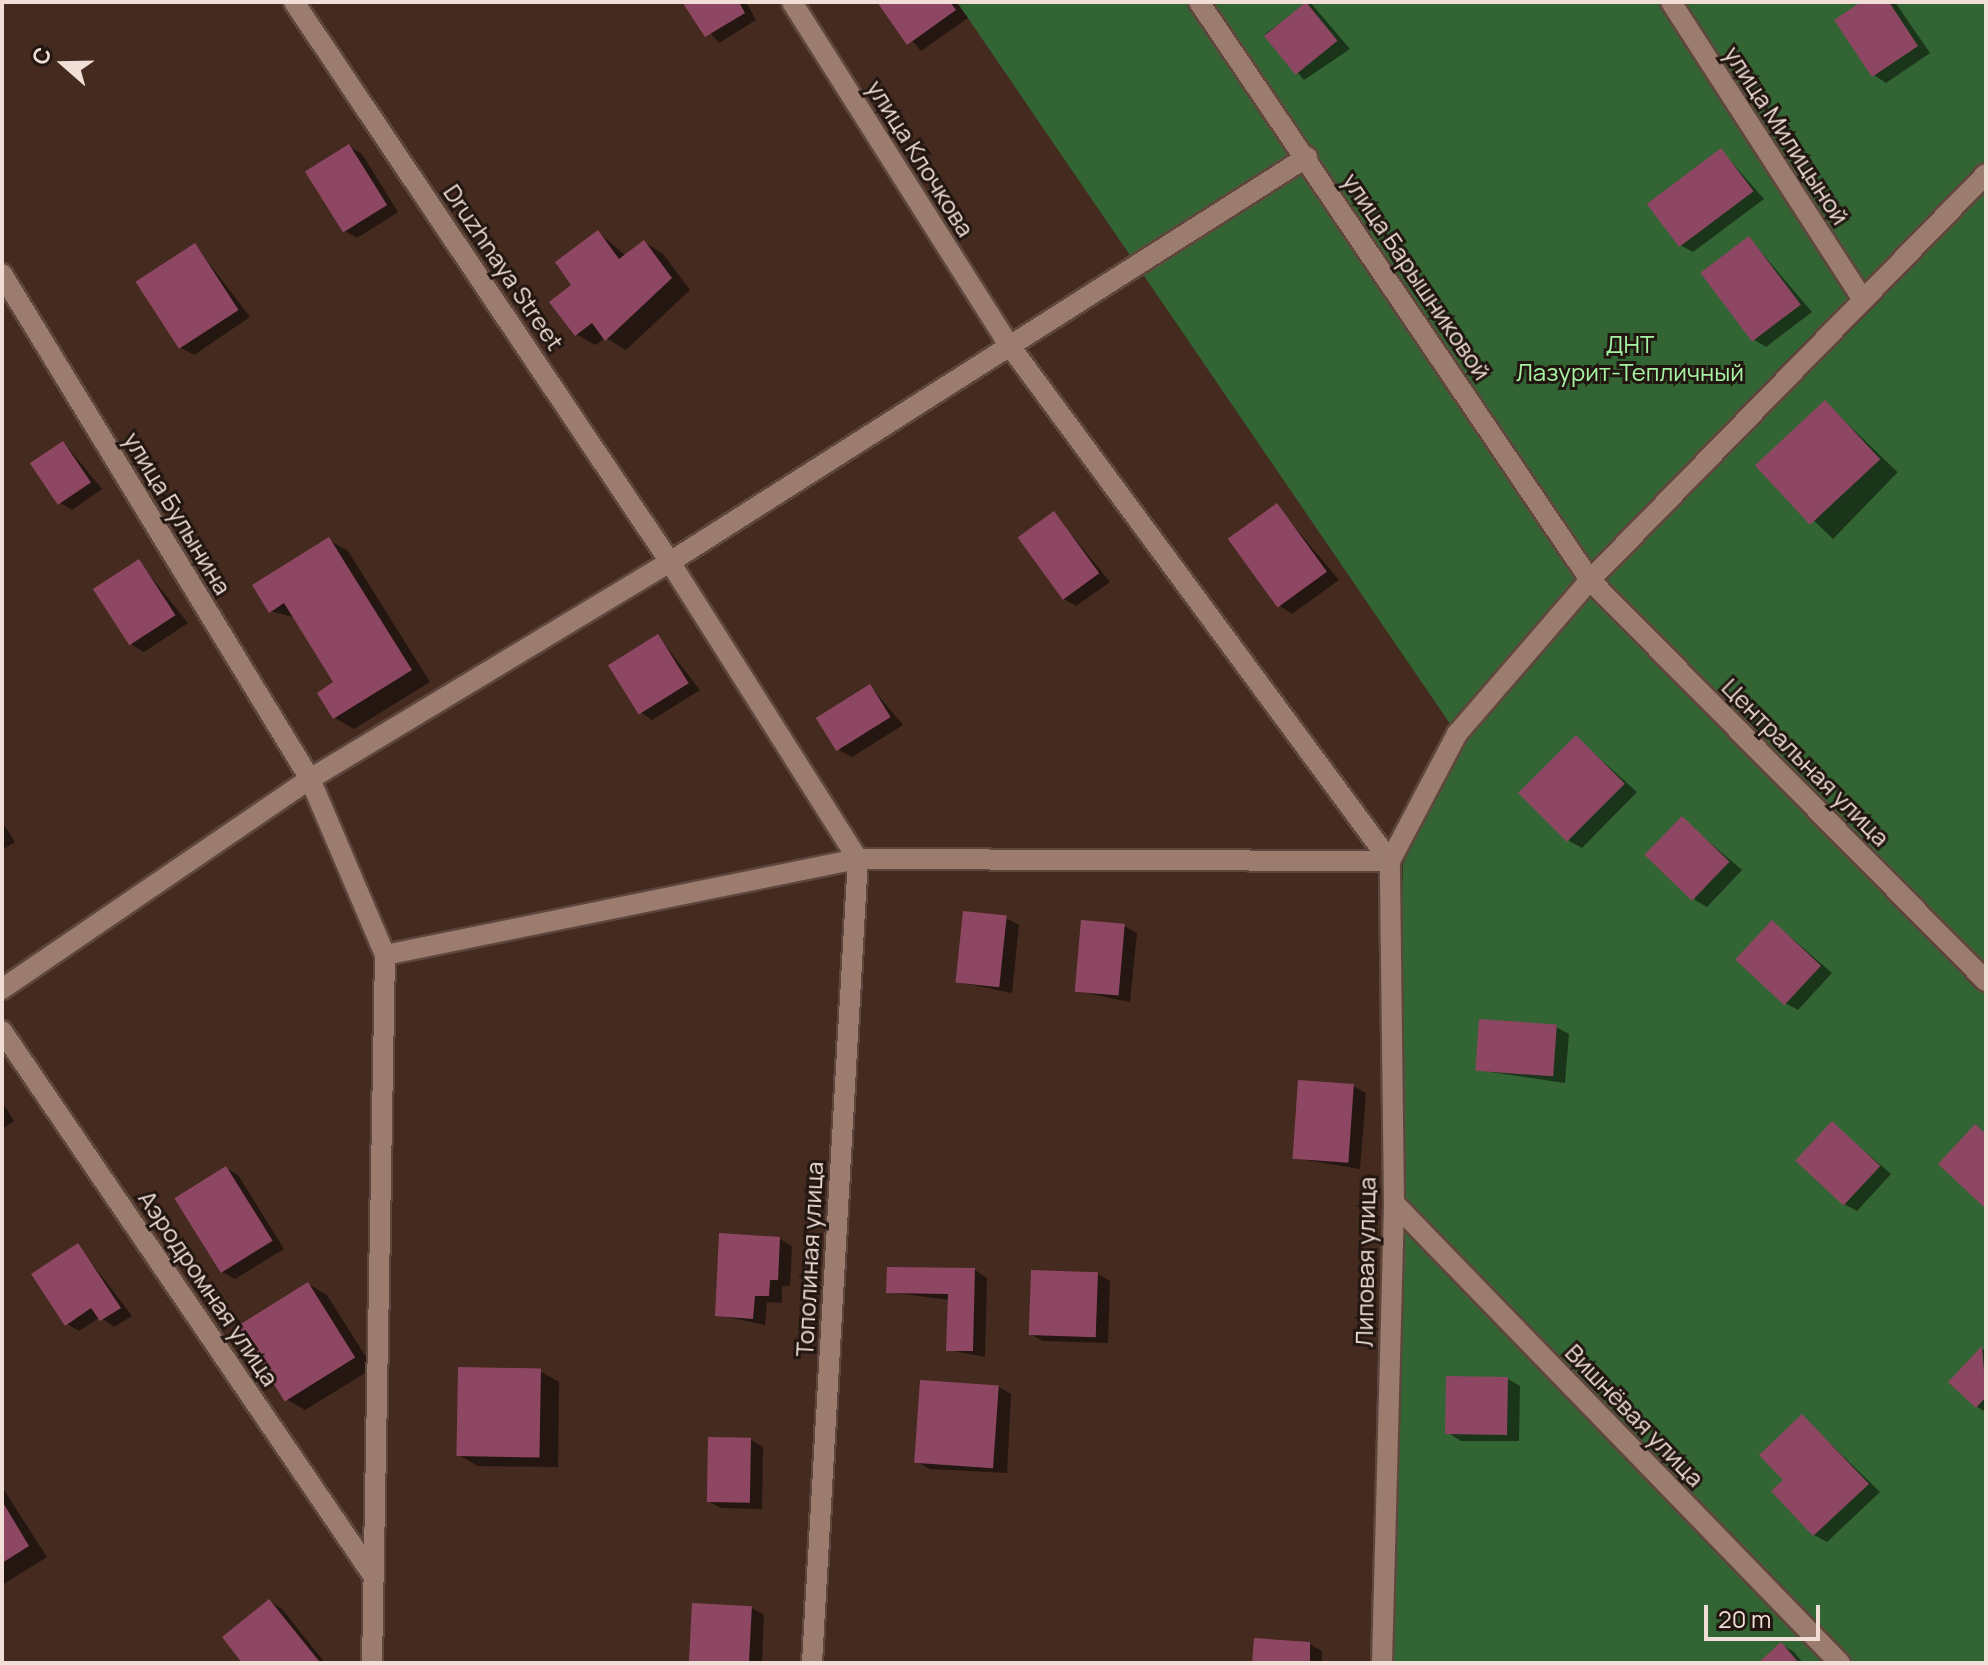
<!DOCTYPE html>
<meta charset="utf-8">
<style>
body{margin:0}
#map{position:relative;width:1988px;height:1665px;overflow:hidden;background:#452a1f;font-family:Manrope,sans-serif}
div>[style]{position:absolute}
.green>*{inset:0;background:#336433}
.shadow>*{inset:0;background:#0007;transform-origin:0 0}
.building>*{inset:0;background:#8e4762;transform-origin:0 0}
.roads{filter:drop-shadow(2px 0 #5d473d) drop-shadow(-2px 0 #5d473d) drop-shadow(0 2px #5d473d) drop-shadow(0 -2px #5d473d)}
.minor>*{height:20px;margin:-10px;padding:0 10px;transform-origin:10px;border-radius:10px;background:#9c7c6f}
span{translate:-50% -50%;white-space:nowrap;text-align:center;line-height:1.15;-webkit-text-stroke:6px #221611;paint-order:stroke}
.street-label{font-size:24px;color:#f0ded7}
.park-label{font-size:24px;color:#a6f3a4}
.frame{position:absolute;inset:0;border:4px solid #f0ded7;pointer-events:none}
.north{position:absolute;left:24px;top:24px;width:80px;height:80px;-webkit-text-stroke:6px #221611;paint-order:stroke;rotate:290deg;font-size:22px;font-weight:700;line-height:32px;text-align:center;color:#f0ded7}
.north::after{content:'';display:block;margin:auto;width:28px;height:36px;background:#f0ded7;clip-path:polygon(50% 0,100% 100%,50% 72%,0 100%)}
.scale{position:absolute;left:1704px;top:1605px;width:116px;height:36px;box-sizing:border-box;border:4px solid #f0ded7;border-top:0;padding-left:10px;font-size:24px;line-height:28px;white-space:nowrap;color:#f0ded7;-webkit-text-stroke:6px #221611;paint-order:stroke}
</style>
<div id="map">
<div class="green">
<i style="clip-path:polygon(957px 2px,1986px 2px,1986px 1663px,1378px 1663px,1403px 865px,1457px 734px)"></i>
</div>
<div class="shadow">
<i style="clip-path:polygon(684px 2px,746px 2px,756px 20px,719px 43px)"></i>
<i style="clip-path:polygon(879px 2px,956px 2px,968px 18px,921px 51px)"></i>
<i style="clip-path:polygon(1310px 2px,1350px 49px,1304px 80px,1265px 34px)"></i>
<i style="clip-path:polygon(1865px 2px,1895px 2px,1930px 53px,1886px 83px,1874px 75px)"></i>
<i style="clip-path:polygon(349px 146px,362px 154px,398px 212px,357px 238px,345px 231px)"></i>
<i style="clip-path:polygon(1721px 150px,1764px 199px,1693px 252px,1680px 245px)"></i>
<i style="clip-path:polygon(598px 232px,626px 256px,644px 242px,663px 254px,690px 290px,626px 350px,606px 338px,595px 345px,576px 334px,574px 285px)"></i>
<i style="clip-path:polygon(1750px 239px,1812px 312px,1766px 347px,1753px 339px)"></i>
<i style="clip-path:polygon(195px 245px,250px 317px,194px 355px,181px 348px)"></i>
<i style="left:1825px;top:402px;width:101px;height:93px;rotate:44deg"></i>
<i style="clip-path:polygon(64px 443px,102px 489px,72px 510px,59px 502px)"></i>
<i style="clip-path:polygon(1277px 506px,1339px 580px,1292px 614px,1280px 606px)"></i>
<i style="clip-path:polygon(1054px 513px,1110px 582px,1076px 606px,1064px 599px)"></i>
<i style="clip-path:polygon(329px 540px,348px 551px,430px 682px,354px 729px,335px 718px,336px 683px,296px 618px,270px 611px)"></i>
<i style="clip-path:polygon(139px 562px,188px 623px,144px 652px,132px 645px)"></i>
<i style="clip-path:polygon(658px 636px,700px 690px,652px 720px,640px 712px)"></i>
<i style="clip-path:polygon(870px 686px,903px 725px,852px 757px,839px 750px)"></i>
<i style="clip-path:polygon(1576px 737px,1637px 792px,1582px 848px,1569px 841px)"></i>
<i style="clip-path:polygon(1682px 819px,1742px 870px,1707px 907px,1695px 900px)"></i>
<i style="clip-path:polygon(2px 822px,15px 842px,2px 850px)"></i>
<i style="clip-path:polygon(1006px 918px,1019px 925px,1012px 993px,958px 982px)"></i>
<i style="clip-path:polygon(1773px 922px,1832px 973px,1798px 1010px,1785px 1003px)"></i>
<i style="clip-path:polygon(1124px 926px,1137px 933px,1130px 1002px,1076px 991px)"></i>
<i style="clip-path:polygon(1556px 1027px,1569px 1034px,1565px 1083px,1477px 1070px)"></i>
<i style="clip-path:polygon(1353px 1086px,1366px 1093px,1360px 1169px,1294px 1158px)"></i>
<i style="clip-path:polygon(2px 1102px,14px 1121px,2px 1129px)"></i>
<i style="clip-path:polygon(1832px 1123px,1891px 1174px,1857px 1211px,1844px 1204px)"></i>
<i style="clip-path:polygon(226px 1168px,238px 1175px,284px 1249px,235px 1279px,222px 1272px,177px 1199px)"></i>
<i style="clip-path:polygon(780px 1239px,792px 1246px,790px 1286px,782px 1286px,782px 1303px,767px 1302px,765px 1325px,717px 1315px)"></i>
<i style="clip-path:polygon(78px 1245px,132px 1316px,114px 1327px,100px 1317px,79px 1331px,67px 1324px)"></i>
<i style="clip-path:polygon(975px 1270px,987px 1278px,985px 1357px,948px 1350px,950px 1300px,888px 1292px)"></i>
<i style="clip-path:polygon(1098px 1274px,1110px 1281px,1108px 1343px,1043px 1341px,1030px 1334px)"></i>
<i style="clip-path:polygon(308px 1284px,327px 1295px,373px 1368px,305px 1410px,286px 1399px)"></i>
<i style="clip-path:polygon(1982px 1349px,1986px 1351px,1986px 1412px,1977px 1407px)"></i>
<i style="clip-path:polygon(540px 1371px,559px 1382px,558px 1467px,478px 1466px,459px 1455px)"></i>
<i style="clip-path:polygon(1508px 1379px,1520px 1386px,1519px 1441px,1461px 1441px,1448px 1433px)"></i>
<i style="clip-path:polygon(999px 1387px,1011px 1394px,1007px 1473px,930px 1469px,917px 1462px)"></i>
<i style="clip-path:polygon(1802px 1416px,1880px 1492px,1827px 1542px,1814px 1535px,1786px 1480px)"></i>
<i style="clip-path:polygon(751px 1440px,763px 1447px,762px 1509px,721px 1508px,708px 1501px)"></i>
<i style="clip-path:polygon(2px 1487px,47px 1557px,2px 1585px)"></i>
<i style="clip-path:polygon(269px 1601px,282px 1609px,325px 1663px,245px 1663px)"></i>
<i style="clip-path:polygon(752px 1608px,764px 1615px,762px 1663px,691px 1663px)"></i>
<i style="clip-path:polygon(1310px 1644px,1322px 1651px,1322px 1663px,1254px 1663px)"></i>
<i style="clip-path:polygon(1781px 1644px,1794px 1652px,1803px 1663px,1761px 1663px)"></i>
</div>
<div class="building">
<i style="clip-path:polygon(682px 2px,739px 2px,745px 13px,705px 37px)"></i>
<i style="clip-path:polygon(877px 2px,950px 2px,956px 10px,907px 45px)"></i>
<i style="left:1306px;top:2px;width:50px;height:54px;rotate:51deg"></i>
<i style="clip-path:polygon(1861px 2px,1889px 2px,1918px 46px,1872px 77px,1834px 20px)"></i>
<i style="left:349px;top:144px;width:72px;height:52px;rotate:58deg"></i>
<i style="left:1721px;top:148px;width:54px;height:93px;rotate:53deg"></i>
<i style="clip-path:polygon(598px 230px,619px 259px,644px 240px,672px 278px,605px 341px,592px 323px,575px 336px,549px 302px,571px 285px,555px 262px)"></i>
<i style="left:1749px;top:236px;width:86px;height:61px;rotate:53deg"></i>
<i style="left:195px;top:243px;width:80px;height:71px;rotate:57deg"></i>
<i style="left:1825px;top:400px;width:81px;height:96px;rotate:47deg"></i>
<i style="left:63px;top:441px;width:50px;height:40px;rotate:56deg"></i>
<i style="left:1277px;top:503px;width:85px;height:61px;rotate:54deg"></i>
<i style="left:1054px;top:511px;width:77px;height:45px;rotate:54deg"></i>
<i style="clip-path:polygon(329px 537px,412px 670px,333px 719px,317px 693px,333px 682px,284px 603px,269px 613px,252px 585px)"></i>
<i style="left:139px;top:559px;width:67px;height:55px;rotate:57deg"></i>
<i style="left:658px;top:634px;width:58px;height:59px;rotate:58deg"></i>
<i style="left:870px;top:684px;width:39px;height:64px;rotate:58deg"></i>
<i style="left:1576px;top:735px;width:69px;height:82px;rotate:45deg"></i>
<i style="left:1682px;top:816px;width:66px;height:54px;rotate:44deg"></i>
<i style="left:963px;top:911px;width:44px;height:72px;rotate:6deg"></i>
<i style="left:1081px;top:920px;width:44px;height:72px;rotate:5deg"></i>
<i style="left:1772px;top:920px;width:67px;height:54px;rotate:43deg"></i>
<i style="left:1479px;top:1019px;width:78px;height:52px;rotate:4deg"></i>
<i style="left:1298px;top:1080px;width:56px;height:79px;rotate:4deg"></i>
<i style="left:1832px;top:1121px;width:66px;height:54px;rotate:43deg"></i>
<i style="clip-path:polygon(1975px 1124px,1986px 1134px,1986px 1209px,1938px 1164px)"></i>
<i style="left:226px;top:1166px;width:88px;height:61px;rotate:58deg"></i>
<i style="clip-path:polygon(719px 1233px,780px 1237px,778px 1280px,770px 1280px,769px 1296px,755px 1296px,753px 1319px,715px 1316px)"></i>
<i style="clip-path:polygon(78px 1243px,121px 1308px,100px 1321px,91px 1308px,65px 1326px,31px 1274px)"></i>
<i style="clip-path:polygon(887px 1267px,975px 1268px,973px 1351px,946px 1351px,948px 1294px,886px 1293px)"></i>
<i style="left:1031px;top:1270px;width:67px;height:65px;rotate:2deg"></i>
<i style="left:308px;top:1282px;width:89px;height:83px;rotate:58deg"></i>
<i style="clip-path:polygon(1982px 1346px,1986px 1397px,1976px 1408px,1948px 1382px)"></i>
<i style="left:458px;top:1367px;width:83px;height:89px;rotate:1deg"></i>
<i style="left:1446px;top:1376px;width:62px;height:58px;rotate:1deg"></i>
<i style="left:920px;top:1380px;width:79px;height:83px;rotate:4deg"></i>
<i style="clip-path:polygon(1802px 1414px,1869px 1484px,1813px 1536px,1771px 1491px,1783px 1480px,1759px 1455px)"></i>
<i style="left:708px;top:1437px;width:43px;height:65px;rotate:1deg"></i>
<i style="clip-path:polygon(2px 1501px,29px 1546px,2px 1563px)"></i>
<i style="clip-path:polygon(269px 1599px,319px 1661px,317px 1663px,242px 1663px,222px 1637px)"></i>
<i style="left:692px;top:1603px;width:60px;height:60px;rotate:3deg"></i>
<i style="clip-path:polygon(1254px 1638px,1310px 1642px,1310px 1663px,1252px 1663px)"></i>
<i style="clip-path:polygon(1781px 1642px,1799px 1663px,1758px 1663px)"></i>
</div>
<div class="roads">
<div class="minor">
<i style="left:294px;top:2px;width:675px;rotate:56.12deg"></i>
<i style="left:670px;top:562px;width:352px;rotate:57.7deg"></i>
<i style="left:792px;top:2px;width:402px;rotate:57.7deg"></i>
<i style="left:1007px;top:342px;width:645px;rotate:53.57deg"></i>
<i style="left:1199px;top:2px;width:698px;rotate:55.92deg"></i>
<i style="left:1590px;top:580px;width:564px;rotate:45.36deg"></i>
<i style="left:1671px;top:2px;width:351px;rotate:57.2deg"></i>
<i style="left:2px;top:274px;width:592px;rotate:58.62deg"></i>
<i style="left:310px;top:779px;width:191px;rotate:66.9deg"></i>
<i style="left:385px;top:955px;width:708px;rotate:91.05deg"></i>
<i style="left:385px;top:955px;width:483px;rotate:-11.5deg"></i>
<i style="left:858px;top:859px;width:532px;rotate:0.22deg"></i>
<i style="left:2px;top:989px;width:373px;rotate:-34.3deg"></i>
<i style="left:310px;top:779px;width:420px;rotate:-31.1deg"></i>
<i style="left:670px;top:562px;width:755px;rotate:-32.45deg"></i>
<i style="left:2px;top:1031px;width:657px;rotate:55.73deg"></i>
<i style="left:1394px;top:1203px;width:641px;rotate:45.89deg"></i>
<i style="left:812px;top:1663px;width:805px;rotate:-86.73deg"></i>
<i style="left:1382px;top:1663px;width:460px;rotate:-88.5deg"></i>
<i style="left:1394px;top:1203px;width:342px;rotate:-90.7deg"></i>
<i style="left:1390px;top:861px;width:144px;rotate:-62.2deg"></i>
<i style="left:1457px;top:734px;width:203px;rotate:-49.2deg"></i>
<i style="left:1590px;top:580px;width:567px;rotate:-45.71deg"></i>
</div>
</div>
<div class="street-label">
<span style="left:1787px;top:135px;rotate:57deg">улица Милицыной</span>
<span style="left:921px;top:158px;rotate:58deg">улица Клочкова</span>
<span style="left:504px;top:267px;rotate:56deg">Druzhnaya Street</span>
<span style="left:1417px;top:276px;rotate:56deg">улица Барышниковой</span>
<span style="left:178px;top:513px;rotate:59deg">улица Булынина</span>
<span style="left:1806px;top:762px;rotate:45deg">Центральная улица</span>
<span style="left:809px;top:1259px;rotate:-87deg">Тополиная улица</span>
<span style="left:1365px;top:1262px;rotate:-89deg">Липовая улица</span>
<span style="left:209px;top:1288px;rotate:56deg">Аэродромная улица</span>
<span style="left:1635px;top:1415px;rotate:46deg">Вишнёвая улица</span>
</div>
<div class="park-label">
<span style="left:1630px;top:358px">ДНТ<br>Лазурит-Тепличный</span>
</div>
<div class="frame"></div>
<div class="north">С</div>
<div class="scale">20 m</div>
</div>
